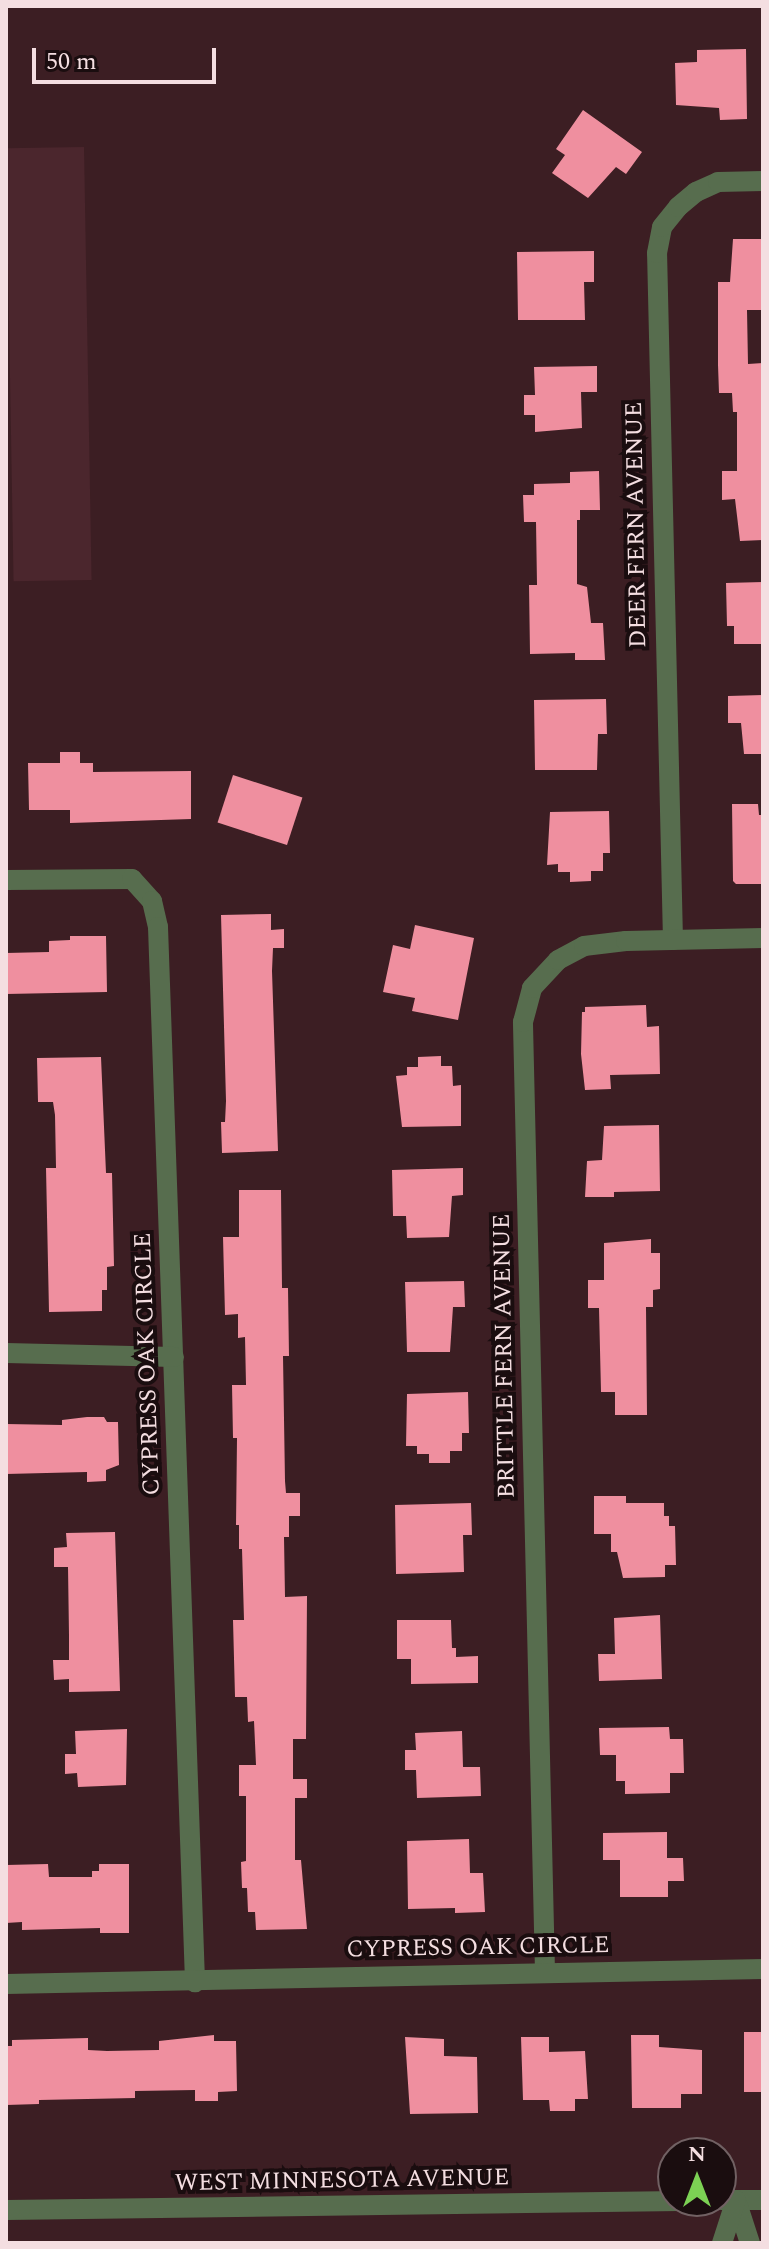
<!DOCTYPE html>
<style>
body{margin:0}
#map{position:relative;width:769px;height:2249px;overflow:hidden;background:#3c1e23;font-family:Spectral,serif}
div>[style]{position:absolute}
.built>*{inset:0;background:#4b262d;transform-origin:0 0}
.building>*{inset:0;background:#ef8f9f;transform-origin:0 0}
.minor>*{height:20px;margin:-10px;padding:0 10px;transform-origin:10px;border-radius:10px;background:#576d4e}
span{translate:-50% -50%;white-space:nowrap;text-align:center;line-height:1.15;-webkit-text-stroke:8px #1a0d0f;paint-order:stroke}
.street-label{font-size:24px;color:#f4dee1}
.frame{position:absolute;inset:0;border:8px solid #f4dee1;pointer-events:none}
.north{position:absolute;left:657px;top:2137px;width:80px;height:80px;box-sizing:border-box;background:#1a0d0f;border:2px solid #716163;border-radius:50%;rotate:0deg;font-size:22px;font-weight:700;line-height:32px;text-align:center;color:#f4dee1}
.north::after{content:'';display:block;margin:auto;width:28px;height:36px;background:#7cd154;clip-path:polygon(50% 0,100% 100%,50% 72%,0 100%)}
.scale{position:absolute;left:32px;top:48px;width:184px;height:36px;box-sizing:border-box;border:4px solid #f4dee1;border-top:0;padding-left:10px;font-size:24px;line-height:28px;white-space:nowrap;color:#f4dee1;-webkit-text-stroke:6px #1a0d0f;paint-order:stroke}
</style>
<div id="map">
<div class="built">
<i style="left:84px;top:147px;width:433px;height:78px;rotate:89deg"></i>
</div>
<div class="building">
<i style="clip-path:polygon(746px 49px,747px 119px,720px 120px,719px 108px,676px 105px,675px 63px,697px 62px,697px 50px)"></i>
<i style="clip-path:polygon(583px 110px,642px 152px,626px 174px,616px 167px,588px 198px,552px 173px,565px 155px,556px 149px)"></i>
<i style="clip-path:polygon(733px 239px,763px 239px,763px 310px,747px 310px,748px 364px,763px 363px,763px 540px,740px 541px,735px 499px,722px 500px,722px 471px,737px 471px,737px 412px,733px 412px,732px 393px,719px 393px,718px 365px,718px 282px,730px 282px)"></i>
<i style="clip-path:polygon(594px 251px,594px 282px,584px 282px,585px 320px,518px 320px,517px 252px)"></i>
<i style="clip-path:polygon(597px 366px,597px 392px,581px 392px,582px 428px,535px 432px,535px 415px,524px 415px,524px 395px,535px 395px,534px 367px)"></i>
<i style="clip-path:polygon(599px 471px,600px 510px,580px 510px,580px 520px,577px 520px,577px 584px,587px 587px,591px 623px,603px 623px,605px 660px,575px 660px,575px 653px,530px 654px,529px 585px,537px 585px,536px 522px,524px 522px,523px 495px,534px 495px,534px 484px,570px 483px,570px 472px)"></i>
<i style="clip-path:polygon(763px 582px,763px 644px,734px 644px,734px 626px,727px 626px,726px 583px)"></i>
<i style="clip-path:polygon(763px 695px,763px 754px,744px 754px,741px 723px,728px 723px,728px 696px)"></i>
<i style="clip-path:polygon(606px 699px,607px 734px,598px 734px,597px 770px,535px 770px,534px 700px)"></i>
<i style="clip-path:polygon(60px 752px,80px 752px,80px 763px,93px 763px,93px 772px,191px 771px,191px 819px,70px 823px,70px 810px,29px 810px,28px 763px,60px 763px)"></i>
<i style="left:233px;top:775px;width:73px;height:50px;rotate:18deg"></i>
<i style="clip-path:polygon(732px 804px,758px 804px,759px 815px,763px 815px,763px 884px,736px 884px,733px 881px)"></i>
<i style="clip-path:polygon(609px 811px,610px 853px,603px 853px,603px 871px,591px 871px,591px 881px,570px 882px,570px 872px,558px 872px,558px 864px,547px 865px,550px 812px)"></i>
<i style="clip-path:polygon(271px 914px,271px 930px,284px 929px,284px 948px,273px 948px,272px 971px,278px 1151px,222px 1153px,221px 1122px,225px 1122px,226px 1101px,221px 915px)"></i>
<i style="clip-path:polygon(415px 925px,474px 938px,458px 1020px,412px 1011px,415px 998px,383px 992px,393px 945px,410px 949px)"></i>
<i style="clip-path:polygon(70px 936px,106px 936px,107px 992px,6px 994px,6px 953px,49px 952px,49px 941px,70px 940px)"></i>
<i style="clip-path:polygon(646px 1005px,647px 1027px,659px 1026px,660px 1074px,610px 1075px,611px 1089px,585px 1090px,581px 1054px,582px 1012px,585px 1012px,585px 1007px)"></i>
<i style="clip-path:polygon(441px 1056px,441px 1066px,452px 1066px,453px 1086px,461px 1085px,461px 1126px,402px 1127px,396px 1076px,407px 1075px,407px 1067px,418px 1067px,418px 1057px)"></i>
<i style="clip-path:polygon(101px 1057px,106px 1173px,112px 1173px,114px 1266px,107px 1267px,107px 1290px,102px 1290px,102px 1311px,49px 1312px,46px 1168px,56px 1168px,55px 1115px,53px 1102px,38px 1102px,37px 1058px)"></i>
<i style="clip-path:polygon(659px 1125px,660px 1191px,614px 1192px,614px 1197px,585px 1197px,587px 1161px,602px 1160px,604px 1126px)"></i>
<i style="clip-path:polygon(463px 1168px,463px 1195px,452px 1196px,449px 1237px,407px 1238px,406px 1216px,393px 1216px,392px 1170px)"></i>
<i style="clip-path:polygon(239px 1190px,281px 1190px,282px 1288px,288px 1288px,289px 1356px,283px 1356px,285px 1481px,286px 1493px,300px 1493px,300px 1516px,289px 1516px,289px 1537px,284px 1537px,285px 1597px,307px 1596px,306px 1739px,293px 1739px,293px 1779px,307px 1779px,307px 1798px,295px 1798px,295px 1860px,301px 1860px,307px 1929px,256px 1930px,255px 1912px,248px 1912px,247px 1888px,242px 1888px,241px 1862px,246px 1861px,246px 1796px,239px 1796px,239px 1765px,256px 1765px,254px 1721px,248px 1722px,247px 1697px,235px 1697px,233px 1620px,244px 1620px,242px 1549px,239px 1549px,239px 1525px,236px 1525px,237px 1438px,233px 1438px,232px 1385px,246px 1385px,245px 1337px,238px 1338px,238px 1314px,225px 1315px,223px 1237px,239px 1237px)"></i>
<i style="clip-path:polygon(651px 1239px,651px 1253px,660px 1253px,660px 1289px,653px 1290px,653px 1307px,646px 1307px,647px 1415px,615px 1415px,615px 1392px,601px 1392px,599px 1308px,588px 1308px,588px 1280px,604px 1280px,604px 1243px)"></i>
<i style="clip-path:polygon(464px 1281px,465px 1307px,453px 1307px,450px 1352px,407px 1352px,405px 1282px)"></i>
<i style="clip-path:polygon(468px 1392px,469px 1433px,462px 1433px,462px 1451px,450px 1451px,450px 1463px,429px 1463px,429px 1454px,417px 1454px,417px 1446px,406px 1446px,407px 1394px)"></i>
<i style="clip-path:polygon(87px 1417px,104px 1417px,107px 1422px,118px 1422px,119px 1465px,106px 1470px,106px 1481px,87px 1482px,87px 1472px,6px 1474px,6px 1424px,62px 1425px,62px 1420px)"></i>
<i style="clip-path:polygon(594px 1496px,626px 1496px,626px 1503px,664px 1503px,664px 1516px,669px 1516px,669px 1526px,675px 1526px,676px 1565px,665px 1565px,665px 1577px,623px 1578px,617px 1552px,611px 1552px,611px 1534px,594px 1534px)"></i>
<i style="clip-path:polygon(471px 1503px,472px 1535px,463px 1535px,464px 1572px,396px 1574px,395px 1505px)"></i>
<i style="clip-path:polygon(115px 1532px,120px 1691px,69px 1692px,69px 1679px,54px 1680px,53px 1660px,69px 1660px,69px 1636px,68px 1567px,54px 1567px,54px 1548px,67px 1547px,66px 1533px)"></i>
<i style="clip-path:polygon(660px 1615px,662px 1679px,599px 1681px,598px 1654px,615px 1654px,614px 1618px)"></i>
<i style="clip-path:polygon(397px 1620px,451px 1620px,452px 1648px,456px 1648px,456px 1657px,478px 1656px,478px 1683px,411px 1684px,411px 1659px,397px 1659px)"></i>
<i style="clip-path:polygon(669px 1727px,670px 1739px,683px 1739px,684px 1773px,670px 1773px,670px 1793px,625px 1794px,625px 1781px,616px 1781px,616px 1755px,600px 1755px,599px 1728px)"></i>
<i style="clip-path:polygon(127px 1729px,126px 1785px,78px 1787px,77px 1773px,65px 1774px,65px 1754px,76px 1754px,75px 1731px)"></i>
<i style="clip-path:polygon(462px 1731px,463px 1767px,480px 1767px,481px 1796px,417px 1798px,416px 1770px,405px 1770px,405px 1750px,416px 1750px,415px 1733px)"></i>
<i style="clip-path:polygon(667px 1832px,667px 1858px,683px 1858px,684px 1881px,668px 1881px,668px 1897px,620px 1897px,620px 1860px,603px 1860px,603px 1833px)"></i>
<i style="clip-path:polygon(469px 1839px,470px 1873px,483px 1873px,485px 1912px,455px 1913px,455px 1908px,408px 1909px,407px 1841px)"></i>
<i style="clip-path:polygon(48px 1864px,49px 1877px,92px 1877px,92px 1871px,99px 1871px,99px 1864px,129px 1864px,129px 1933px,100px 1933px,100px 1928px,22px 1930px,22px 1922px,6px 1923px,6px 1865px)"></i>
<i style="left:744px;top:2032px;width:19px;height:60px"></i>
<i style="clip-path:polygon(214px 2035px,214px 2041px,236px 2041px,237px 2091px,218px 2092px,218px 2101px,195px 2101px,195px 2090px,135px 2091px,135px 2098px,39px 2100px,39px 2104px,6px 2105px,6px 2046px,12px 2046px,12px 2040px,88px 2038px,88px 2050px,107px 2051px,159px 2050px,159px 2041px)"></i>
<i style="clip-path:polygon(631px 2035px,659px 2035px,659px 2047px,702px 2050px,702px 2094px,681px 2094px,681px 2108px,632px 2108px)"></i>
<i style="clip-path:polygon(405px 2037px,444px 2039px,444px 2056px,477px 2057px,478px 2113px,410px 2114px)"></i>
<i style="clip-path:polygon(521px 2037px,549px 2037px,549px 2052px,585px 2051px,588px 2099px,575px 2099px,575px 2111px,550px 2111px,549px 2100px,523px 2100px)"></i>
</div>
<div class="minor">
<i style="left:6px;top:880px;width:126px;rotate:-0.5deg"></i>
<i style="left:132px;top:879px;width:30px;rotate:48deg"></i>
<i style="left:152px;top:901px;width:27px;rotate:77deg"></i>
<i style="left:158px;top:927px;width:1056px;rotate:87.99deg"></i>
<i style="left:673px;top:940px;width:687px;rotate:-91.33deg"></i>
<i style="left:657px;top:253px;width:26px;rotate:-79deg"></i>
<i style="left:662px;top:227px;width:26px;rotate:-51deg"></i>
<i style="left:678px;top:207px;width:23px;rotate:-40deg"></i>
<i style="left:696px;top:192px;width:24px;rotate:-24deg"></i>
<i style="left:718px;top:182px;width:45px;rotate:-1.3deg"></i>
<i style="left:6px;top:1353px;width:168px;rotate:1.4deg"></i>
<i style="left:545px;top:1972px;width:950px;rotate:-91.33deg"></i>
<i style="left:523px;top:1022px;width:35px;rotate:-75deg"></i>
<i style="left:532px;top:988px;width:38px;rotate:-47deg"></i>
<i style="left:558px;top:960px;width:30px;rotate:-28deg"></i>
<i style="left:584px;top:946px;width:42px;rotate:-6.8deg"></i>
<i style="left:626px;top:941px;width:137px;rotate:-1.3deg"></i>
<i style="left:6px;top:1984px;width:757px;rotate:-1.14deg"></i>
<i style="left:721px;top:2200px;width:42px"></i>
<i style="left:736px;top:2200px;width:45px;rotate:72deg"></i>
<i style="left:6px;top:2210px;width:674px;rotate:-0.77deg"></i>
<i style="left:722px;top:2243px;width:45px;rotate:-72deg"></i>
</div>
<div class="street-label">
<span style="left:637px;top:525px;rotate:-91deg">DEER FERN AVENUE</span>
<span style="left:505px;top:1356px;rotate:-91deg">BRITTLE FERN AVENUE</span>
<span style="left:148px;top:1364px;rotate:-92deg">CYPRESS OAK CIRCLE</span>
<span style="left:478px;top:1948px;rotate:-1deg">CYPRESS OAK CIRCLE</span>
<span style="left:342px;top:2181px;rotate:-1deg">WEST MINNESOTA AVENUE</span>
</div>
<div class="frame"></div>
<div class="north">N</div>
<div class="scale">50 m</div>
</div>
